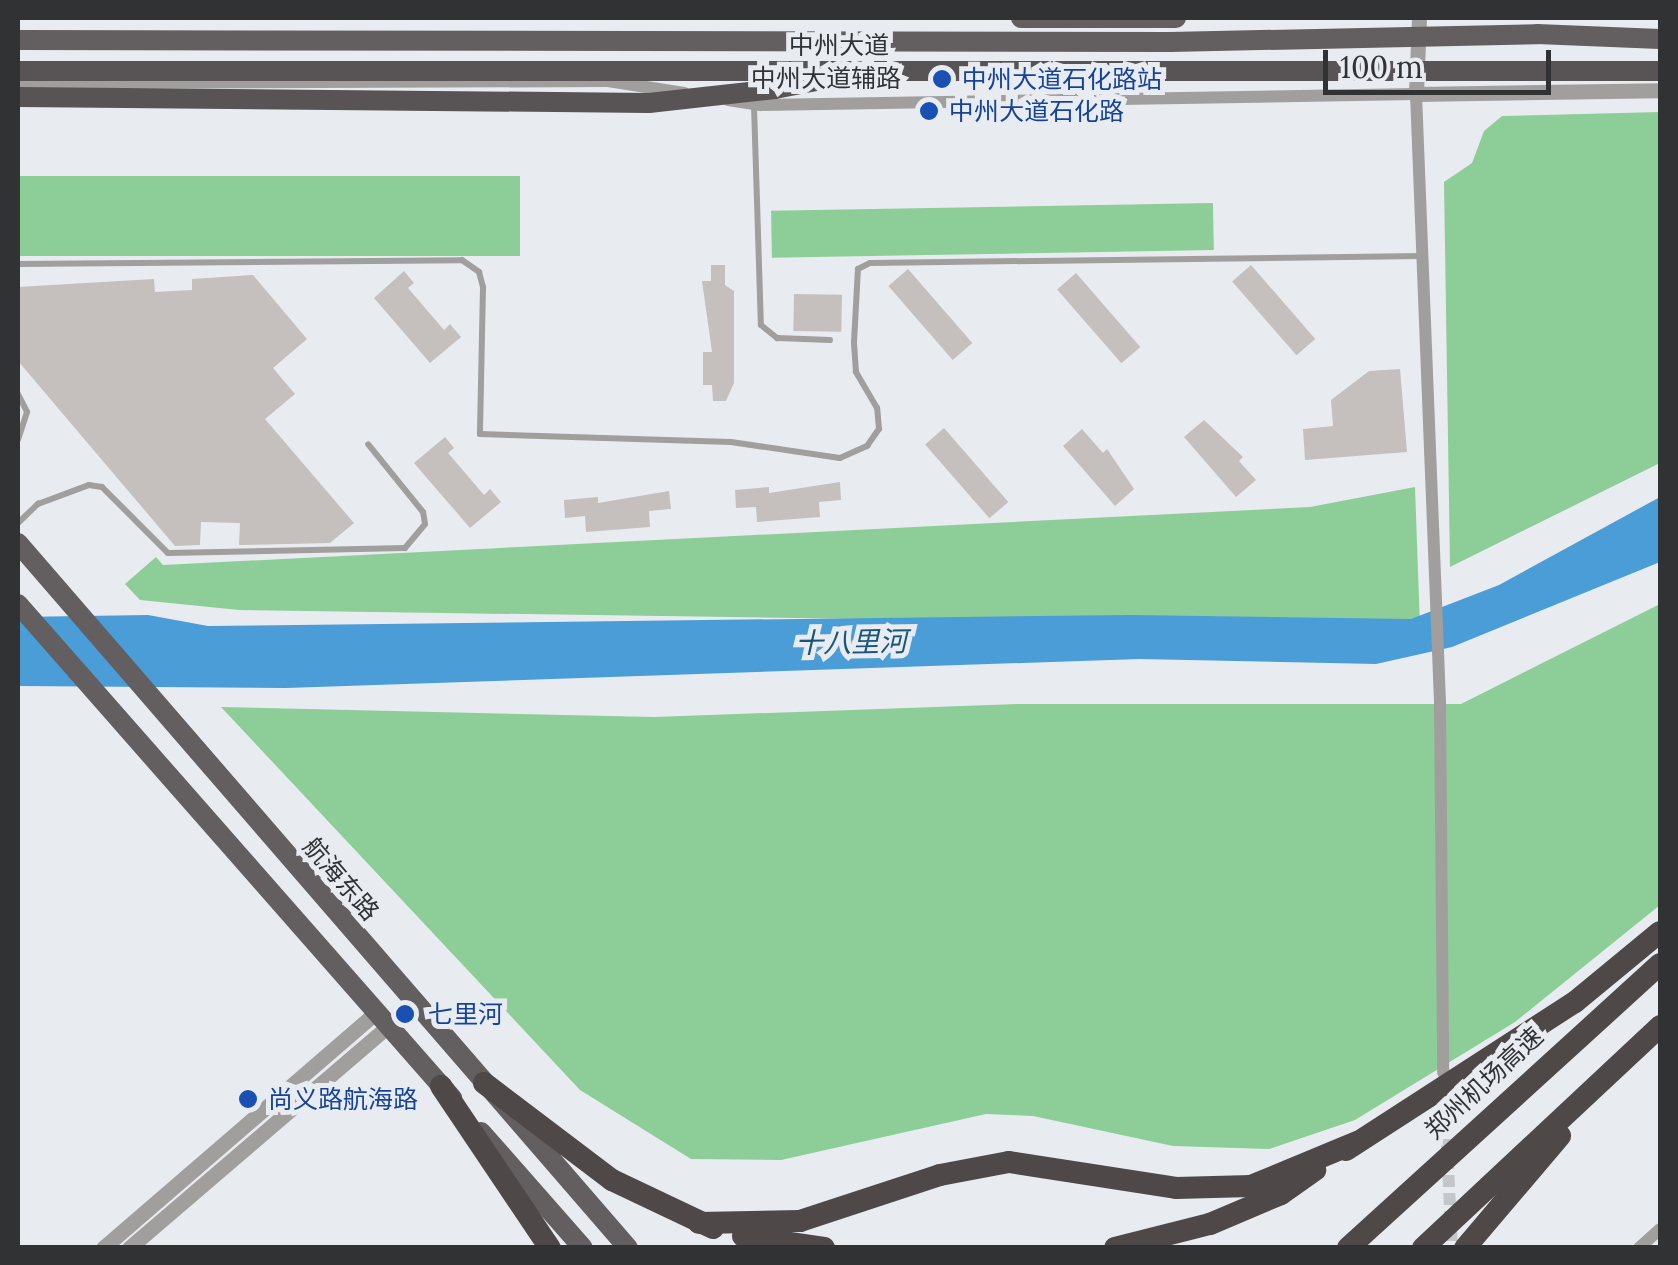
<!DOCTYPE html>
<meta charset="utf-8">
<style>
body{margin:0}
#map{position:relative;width:1678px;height:1265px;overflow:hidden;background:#e8ecf0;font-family:Lora,"Noto Sans SC",serif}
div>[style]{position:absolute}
.green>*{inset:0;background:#8dcd98;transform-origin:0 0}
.water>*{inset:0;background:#4a9dd7}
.building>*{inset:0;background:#c5bfbd;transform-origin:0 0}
.minor-tunnel>*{height:12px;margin-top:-6px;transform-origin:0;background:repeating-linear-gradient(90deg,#c3c7ca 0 12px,transparent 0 18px)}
.service>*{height:6px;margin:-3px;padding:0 3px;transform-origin:3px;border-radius:3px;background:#a19e9e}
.minor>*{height:12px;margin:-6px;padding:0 6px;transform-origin:6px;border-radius:6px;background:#a19e9e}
.tertiary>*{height:15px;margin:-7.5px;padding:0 7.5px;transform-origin:7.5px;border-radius:7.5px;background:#a19e9e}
.primary>*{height:20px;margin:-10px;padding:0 10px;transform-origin:10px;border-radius:10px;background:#635e5f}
.trunk>*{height:20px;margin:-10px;padding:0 10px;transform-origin:10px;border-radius:10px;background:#585354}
.motorway>*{height:22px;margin:-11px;padding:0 11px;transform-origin:11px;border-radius:11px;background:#4e4849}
.trunk-bridge>*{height:20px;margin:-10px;padding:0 10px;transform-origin:10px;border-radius:10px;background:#585354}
.dots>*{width:28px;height:28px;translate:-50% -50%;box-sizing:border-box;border:5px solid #e8ecf0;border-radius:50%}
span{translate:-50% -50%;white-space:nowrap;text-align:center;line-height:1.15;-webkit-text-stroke:10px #e8ecf0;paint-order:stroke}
.street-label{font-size:25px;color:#303233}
.transit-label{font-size:25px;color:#164399}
.left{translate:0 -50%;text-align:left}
.water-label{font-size:28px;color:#18557c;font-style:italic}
.frame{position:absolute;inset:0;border:20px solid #303233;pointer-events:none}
.scale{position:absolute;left:1323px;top:50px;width:228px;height:45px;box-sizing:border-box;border:5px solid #303233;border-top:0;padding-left:12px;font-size:30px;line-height:35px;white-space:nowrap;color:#303233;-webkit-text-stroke:8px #e8ecf0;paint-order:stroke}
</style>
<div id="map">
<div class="green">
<i style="clip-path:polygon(1660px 112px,1660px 463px,1450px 567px,1444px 182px,1472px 163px,1484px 131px,1502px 116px)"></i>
<i style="left:18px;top:176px;width:502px;height:80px"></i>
<i style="left:1213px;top:203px;width:47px;height:442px;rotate:89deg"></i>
<i style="clip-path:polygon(1415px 487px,1420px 627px,239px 610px,140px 600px,125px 584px,156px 557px,163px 565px,1310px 507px)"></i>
<i style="clip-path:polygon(1660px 604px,1660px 905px,1515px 1022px,1355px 1120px,1269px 1149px,1173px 1146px,1033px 1116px,986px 1114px,781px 1160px,691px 1159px,580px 1090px,221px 707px,654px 717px,1017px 704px,1461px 704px)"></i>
</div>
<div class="water">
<i style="clip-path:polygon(1660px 497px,1660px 562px,1452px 647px,1376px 664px,1139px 659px,286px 688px,18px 686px,18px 617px,148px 615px,208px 626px,1130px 615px,1411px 619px,1499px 585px)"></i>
</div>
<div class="building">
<i style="clip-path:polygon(711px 265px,725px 265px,725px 285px,734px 291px,734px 383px,726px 401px,713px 401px,712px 385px,703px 385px,703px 352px,712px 352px,702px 281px,711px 281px)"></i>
<i style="left:1251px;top:265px;width:98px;height:25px;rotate:49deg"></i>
<i style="left:908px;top:269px;width:98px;height:26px;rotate:49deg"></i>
<i style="clip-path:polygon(404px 271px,414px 283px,408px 288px,444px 330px,450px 324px,461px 337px,430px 363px,374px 298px)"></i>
<i style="left:1076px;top:273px;width:98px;height:25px;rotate:49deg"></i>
<i style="clip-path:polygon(253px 275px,307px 339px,273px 368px,295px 394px,265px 419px,354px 523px,330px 543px,239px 545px,240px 523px,201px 522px,200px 545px,175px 546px,18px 361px,18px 287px,154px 279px,155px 292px,192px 290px,192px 279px)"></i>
<i style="left:794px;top:294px;width:48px;height:37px;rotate:1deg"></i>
<i style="clip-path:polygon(1400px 369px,1407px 452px,1305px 460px,1303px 429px,1333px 426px,1331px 400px,1369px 371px)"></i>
<i style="clip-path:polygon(1204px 420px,1243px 457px,1239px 461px,1256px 480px,1236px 497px,1184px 437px)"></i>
<i style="left:944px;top:428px;width:98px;height:25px;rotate:49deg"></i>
<i style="clip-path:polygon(1082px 429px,1103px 453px,1107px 449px,1134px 489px,1115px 506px,1063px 446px)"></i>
<i style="clip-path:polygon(445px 437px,454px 448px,448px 453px,484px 495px,490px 489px,501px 502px,470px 528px,414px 463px)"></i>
<i style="clip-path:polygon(840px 482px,841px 500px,819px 502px,820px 517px,757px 522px,756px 507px,736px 508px,735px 490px,769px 487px,769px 493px)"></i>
<i style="clip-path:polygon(669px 491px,671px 509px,649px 511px,650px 527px,586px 532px,585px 516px,565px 518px,564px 500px,598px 497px,598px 503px)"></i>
</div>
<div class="minor-tunnel">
<i style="left:1444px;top:1085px;width:163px;rotate:87.2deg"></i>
</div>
<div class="service">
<i style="left:754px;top:106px;width:219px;rotate:88.2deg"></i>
<i style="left:761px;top:325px;width:21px;rotate:39deg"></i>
<i style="left:777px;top:338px;width:53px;rotate:2.2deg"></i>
<i style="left:18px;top:264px;width:444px;rotate:-0.5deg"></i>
<i style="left:462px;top:260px;width:21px;rotate:35deg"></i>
<i style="left:479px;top:272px;width:16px;rotate:75deg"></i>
<i style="left:483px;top:287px;width:147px;rotate:91.2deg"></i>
<i style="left:480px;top:434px;width:251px;rotate:1.8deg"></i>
<i style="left:731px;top:442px;width:110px;rotate:8.4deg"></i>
<i style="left:840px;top:458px;width:30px;rotate:-24deg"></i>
<i style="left:867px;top:446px;width:21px;rotate:-55deg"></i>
<i style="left:879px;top:429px;width:21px;rotate:-95deg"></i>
<i style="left:877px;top:408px;width:42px;rotate:-120.3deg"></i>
<i style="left:856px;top:372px;width:30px;rotate:-94deg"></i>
<i style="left:854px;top:342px;width:73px;rotate:-86.9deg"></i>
<i style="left:858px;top:269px;width:13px;rotate:-27deg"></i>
<i style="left:870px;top:263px;width:552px;rotate:-0.73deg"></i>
<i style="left:18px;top:394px;width:20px;rotate:63deg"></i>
<i style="left:27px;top:412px;width:29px;rotate:108deg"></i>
<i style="left:18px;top:523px;width:28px;rotate:-44deg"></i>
<i style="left:38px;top:504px;width:54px;rotate:-20.4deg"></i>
<i style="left:89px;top:485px;width:13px;rotate:9deg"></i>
<i style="left:102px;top:487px;width:93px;rotate:45deg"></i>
<i style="left:168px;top:553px;width:237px;rotate:-1.2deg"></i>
<i style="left:405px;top:548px;width:31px;rotate:-50deg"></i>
<i style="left:425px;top:524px;width:12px;rotate:-99deg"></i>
<i style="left:423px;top:512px;width:87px;rotate:-129deg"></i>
</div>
<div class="minor">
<i style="left:18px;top:83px;width:590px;rotate:-0.19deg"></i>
<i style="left:608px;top:81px;width:77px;rotate:9deg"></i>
<i style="left:728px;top:100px;width:33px;rotate:9deg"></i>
<i style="left:761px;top:105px;width:655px;rotate:-0.96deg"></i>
<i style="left:1416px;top:94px;width:609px;rotate:87.74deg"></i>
<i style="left:1440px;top:703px;width:370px;rotate:89.5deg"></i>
<i style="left:1639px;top:1248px;width:28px;rotate:-42deg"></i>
</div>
<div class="tertiary">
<i style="left:1419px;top:18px;width:76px;rotate:92.3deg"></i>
<i style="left:1416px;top:94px;width:244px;rotate:-0.9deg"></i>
<i style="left:103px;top:1248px;width:361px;rotate:-40.8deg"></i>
<i style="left:129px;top:1248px;width:341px;rotate:-40.6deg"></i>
</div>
<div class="primary">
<i style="left:1021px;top:18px;width:155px"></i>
<i style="left:18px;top:40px;width:1152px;rotate:0.1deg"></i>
<i style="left:1170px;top:42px;width:367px;rotate:-1.2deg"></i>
<i style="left:1537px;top:34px;width:123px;rotate:2.3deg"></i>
<i style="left:18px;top:543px;width:932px;rotate:49.13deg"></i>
<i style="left:18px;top:604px;width:658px;rotate:48.7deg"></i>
<i style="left:481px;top:1132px;width:154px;rotate:48.7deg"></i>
</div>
<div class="trunk">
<i style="left:775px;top:89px;width:67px;rotate:-11.1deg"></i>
<i style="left:18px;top:97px;width:631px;rotate:0.54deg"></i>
</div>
<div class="motorway">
<i style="left:484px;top:1083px;width:161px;rotate:37.2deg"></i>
<i style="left:612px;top:1180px;width:112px;rotate:25.4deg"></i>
<i style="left:441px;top:1086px;width:195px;rotate:56.1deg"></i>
<i style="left:1346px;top:1150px;width:273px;rotate:-32.9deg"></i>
<i style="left:1575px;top:1002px;width:110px;rotate:-39.5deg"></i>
<i style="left:699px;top:1223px;width:101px;rotate:-1.1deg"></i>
<i style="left:800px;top:1221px;width:147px;rotate:-18.2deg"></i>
<i style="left:940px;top:1175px;width:70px;rotate:-10.7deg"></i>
<i style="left:1009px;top:1162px;width:169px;rotate:8.8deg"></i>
<i style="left:1176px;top:1188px;width:75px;rotate:-1.5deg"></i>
<i style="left:1251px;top:1186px;width:115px;rotate:-22.5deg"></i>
<i style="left:743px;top:1236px;width:82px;rotate:8.4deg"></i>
<i style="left:1115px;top:1248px;width:98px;rotate:-14.2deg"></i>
<i style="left:1210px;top:1224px;width:77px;rotate:-22.9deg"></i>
<i style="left:1281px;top:1194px;width:42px;rotate:-35.2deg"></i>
<i style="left:1348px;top:1248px;width:422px;rotate:-42.3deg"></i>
<i style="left:1423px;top:1248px;width:325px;rotate:-43.1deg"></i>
<i style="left:1465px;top:1248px;width:147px;rotate:-49.7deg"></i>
</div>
<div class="trunk-bridge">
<i style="left:18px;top:71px;width:1642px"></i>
<i style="left:649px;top:103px;width:127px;rotate:-6.3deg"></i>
</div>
<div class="dots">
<i style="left:942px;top:79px;background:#1a4fb4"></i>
<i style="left:929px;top:111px;background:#1a4fb4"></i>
<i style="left:405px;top:1014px;background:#1a4fb4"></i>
<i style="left:248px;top:1099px;background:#1a4fb4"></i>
</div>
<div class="street-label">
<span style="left:839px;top:45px">中州大道</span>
<span style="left:826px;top:78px">中州大道辅路</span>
<span style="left:341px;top:879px;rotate:49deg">航海东路</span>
<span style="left:1484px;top:1083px;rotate:-43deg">郑州机场高速</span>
</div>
<div class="transit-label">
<span class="left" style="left:962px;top:79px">中州大道石化路站</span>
<span class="left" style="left:949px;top:111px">中州大道石化路</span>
<span class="left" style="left:428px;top:1014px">七里河</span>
<span class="left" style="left:268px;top:1099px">尚义路航海路</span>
</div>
<div class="water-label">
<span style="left:851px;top:642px;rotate:-1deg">十八里河</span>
</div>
<div class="frame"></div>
<div class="scale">100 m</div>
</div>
